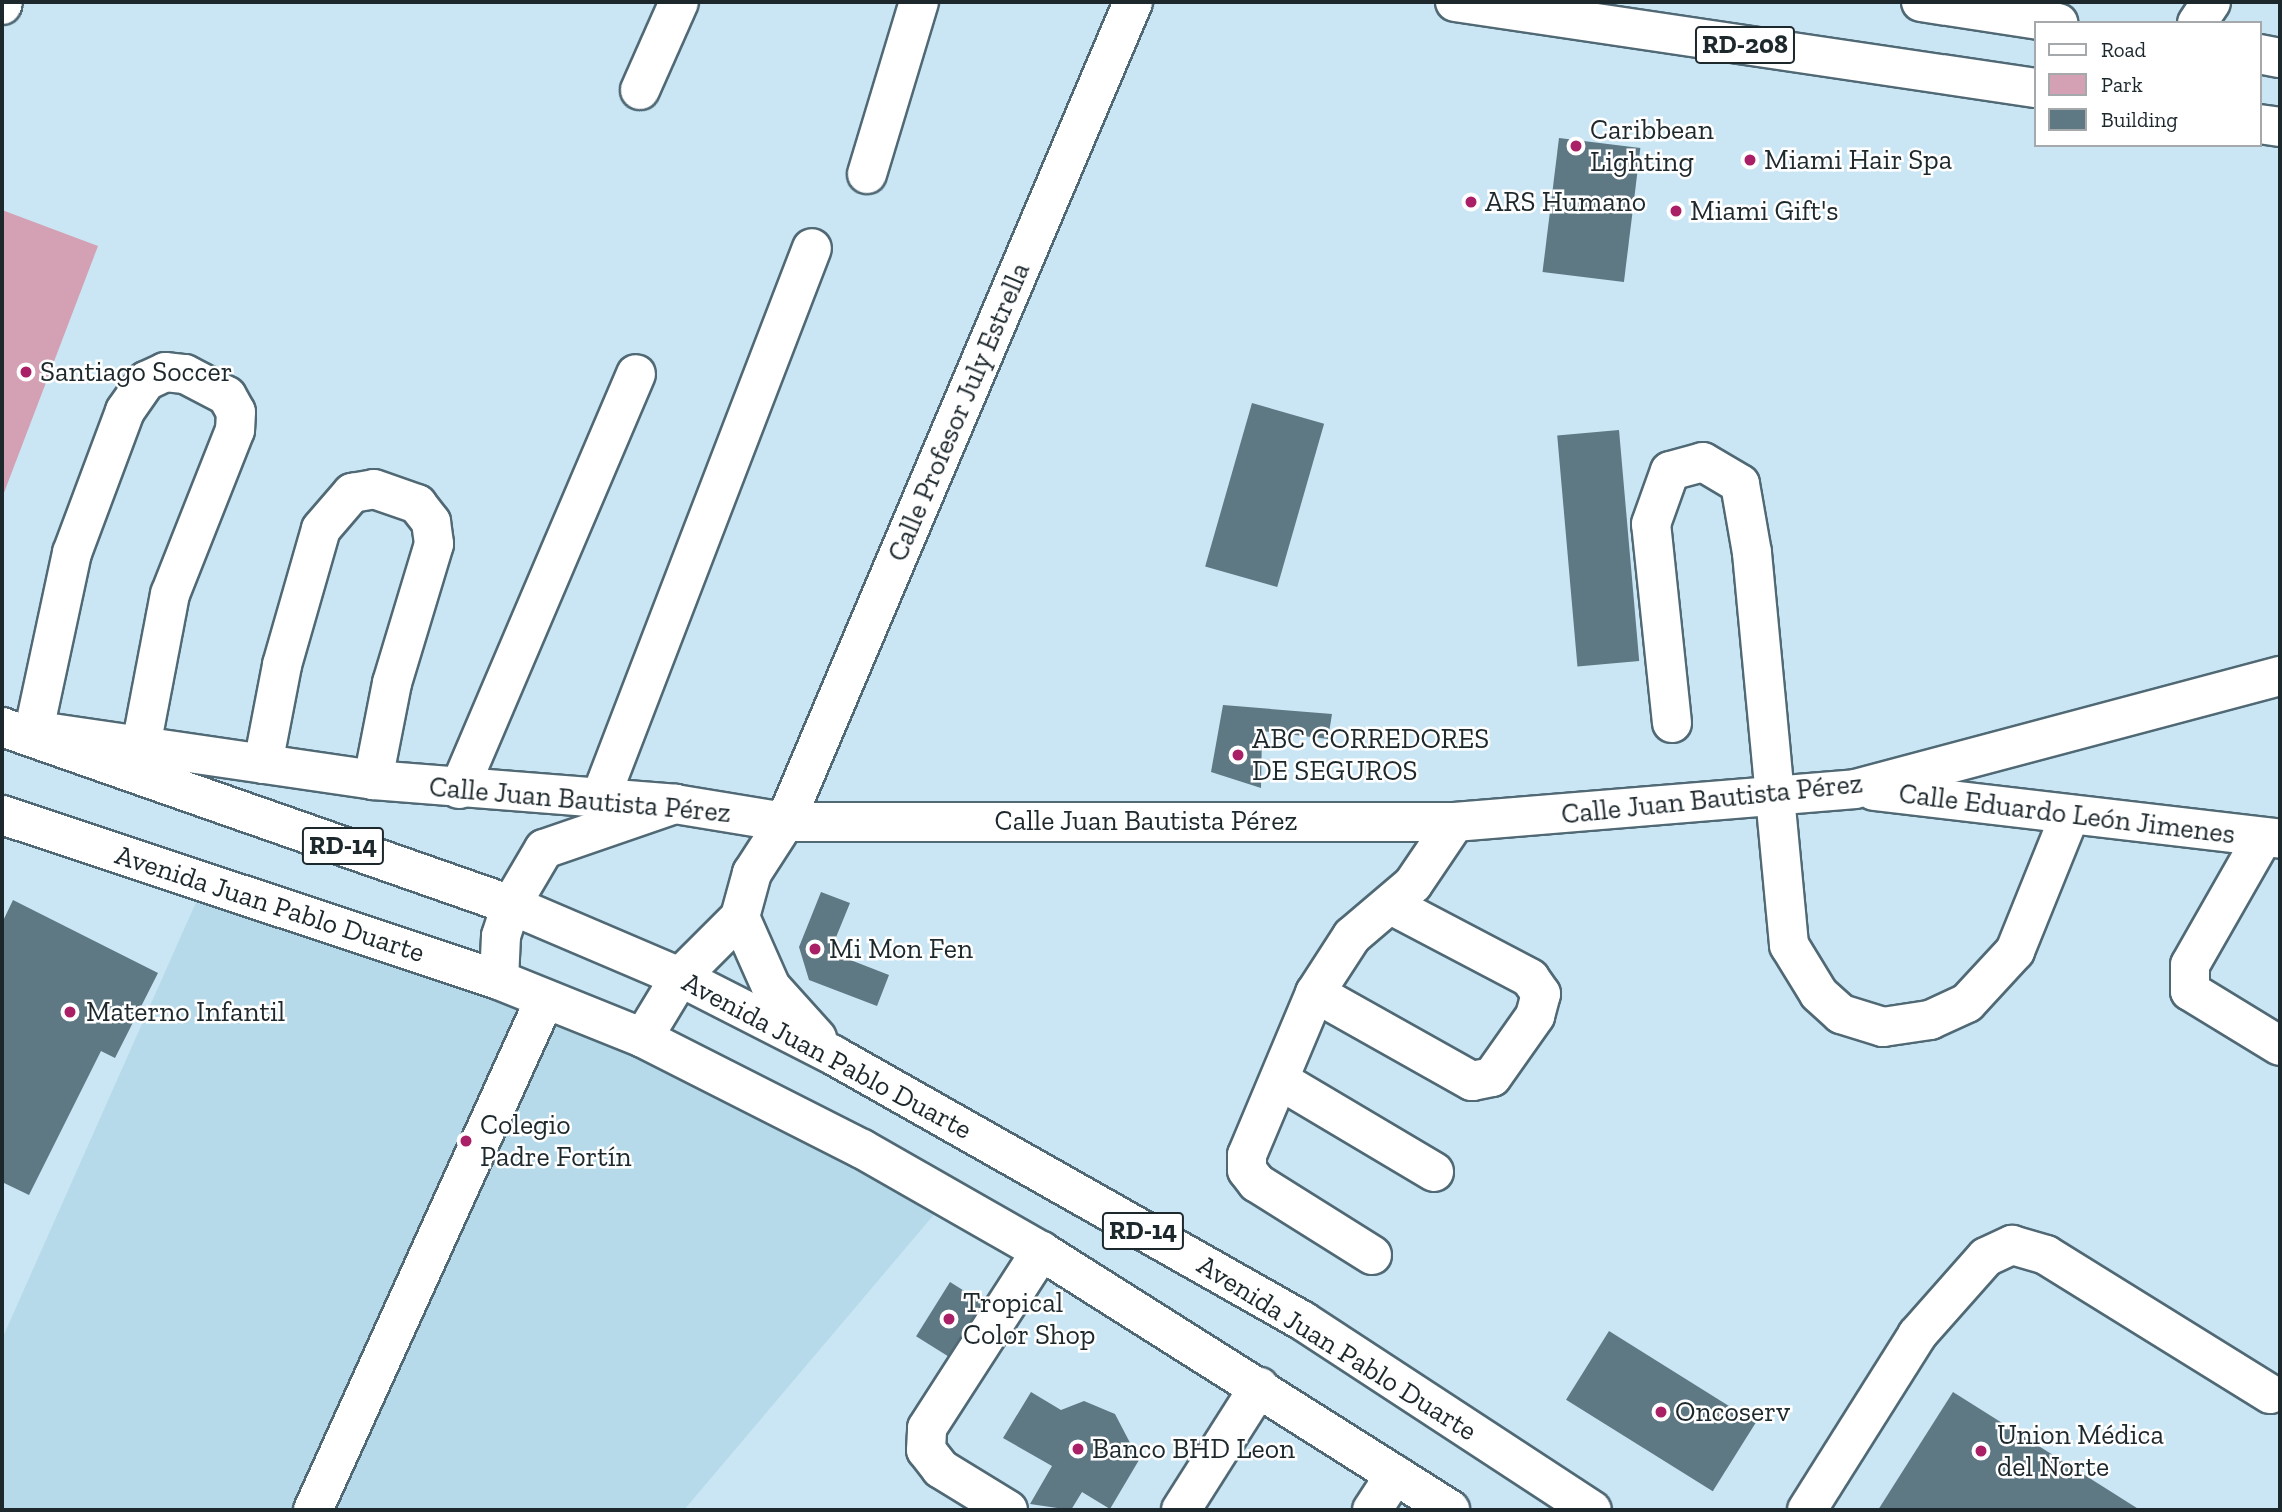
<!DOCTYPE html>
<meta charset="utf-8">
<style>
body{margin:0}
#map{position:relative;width:2282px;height:1512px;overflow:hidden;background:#cae6f4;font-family:"Zilla Slab",serif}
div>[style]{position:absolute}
.built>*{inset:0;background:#b6daea}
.green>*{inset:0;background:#d3a1b3}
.building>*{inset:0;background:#5e7884;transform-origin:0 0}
.roads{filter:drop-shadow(2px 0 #506975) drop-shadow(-2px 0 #506975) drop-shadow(0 2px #506975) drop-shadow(0 -2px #506975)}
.minor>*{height:38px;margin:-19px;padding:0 19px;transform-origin:19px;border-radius:19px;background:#fff}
.major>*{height:38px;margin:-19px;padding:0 19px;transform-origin:19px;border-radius:19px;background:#fff}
.dots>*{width:19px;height:19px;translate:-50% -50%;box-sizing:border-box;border:4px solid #fff;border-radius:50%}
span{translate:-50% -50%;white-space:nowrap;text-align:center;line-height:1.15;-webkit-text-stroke:5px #fff;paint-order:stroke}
.shield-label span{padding:2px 5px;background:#fff;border:2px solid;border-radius:5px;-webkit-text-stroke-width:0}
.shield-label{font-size:26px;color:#1d282d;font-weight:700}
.poi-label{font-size:28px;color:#1d282d}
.left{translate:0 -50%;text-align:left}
.street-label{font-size:28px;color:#1d282d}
.frame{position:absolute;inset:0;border:4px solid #1d282d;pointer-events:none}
.legend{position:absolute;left:2034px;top:21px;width:228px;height:126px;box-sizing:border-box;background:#fff;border:2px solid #a5a9ab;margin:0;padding:9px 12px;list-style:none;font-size:21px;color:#1d282d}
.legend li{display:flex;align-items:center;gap:14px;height:35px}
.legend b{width:35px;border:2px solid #a5a9ab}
</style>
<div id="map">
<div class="built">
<i style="clip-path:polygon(205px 882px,545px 999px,948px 1198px,684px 1510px,2px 1510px,2px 1339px)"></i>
</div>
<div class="green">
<i style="clip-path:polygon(2px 210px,98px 246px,2px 498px)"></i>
</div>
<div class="building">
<i style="left:1559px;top:138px;width:82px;height:135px;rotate:7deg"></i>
<i style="left:1252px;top:403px;width:75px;height:170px;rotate:16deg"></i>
<i style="left:1619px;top:430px;width:232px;height:62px;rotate:85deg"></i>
<i style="clip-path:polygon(1223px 705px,1332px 714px,1328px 739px,1262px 731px,1261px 788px,1211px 772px)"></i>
<i style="clip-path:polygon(821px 892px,850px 903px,830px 952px,889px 975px,877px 1006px,809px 980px,799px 947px)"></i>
<i style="clip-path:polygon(13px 900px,158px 973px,115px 1058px,101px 1051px,29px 1195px,2px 1182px,2px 923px)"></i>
<i style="left:950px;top:1282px;width:40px;height:64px;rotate:32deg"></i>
<i style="left:1609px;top:1331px;width:173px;height:81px;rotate:32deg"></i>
<i style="clip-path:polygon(1031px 1392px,1061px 1410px,1084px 1401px,1115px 1414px,1139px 1460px,1110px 1509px,1082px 1492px,1071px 1510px,1030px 1504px,1052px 1466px,1003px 1438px)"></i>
<i style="clip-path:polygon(1953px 1392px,2140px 1510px,1878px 1510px)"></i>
</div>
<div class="roads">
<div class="minor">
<i style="left:2px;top:5px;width:3px;rotate:-72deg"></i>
<i style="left:2197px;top:23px;width:25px;rotate:-56deg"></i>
<i style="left:640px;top:90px;width:96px;rotate:-66.1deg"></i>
<i style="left:867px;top:174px;width:180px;rotate:-73.2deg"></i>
<i style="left:1672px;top:723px;width:200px;rotate:-96deg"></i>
<i style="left:1651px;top:524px;width:56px;rotate:-70.3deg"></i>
<i style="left:1670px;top:471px;width:34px;rotate:-15deg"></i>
<i style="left:1703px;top:462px;width:43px;rotate:30.7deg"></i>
<i style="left:1740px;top:484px;width:70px;rotate:80.1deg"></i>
<i style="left:1752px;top:553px;width:394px;rotate:84.6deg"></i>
<i style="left:1789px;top:945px;width:57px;rotate:58.5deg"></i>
<i style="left:1819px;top:994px;width:30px;rotate:42deg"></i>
<i style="left:1841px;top:1014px;width:44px;rotate:17.2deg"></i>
<i style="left:1883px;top:1027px;width:48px;rotate:-8.5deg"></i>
<i style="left:1930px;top:1020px;width:41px;rotate:-24.7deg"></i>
<i style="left:1967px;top:1003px;width:71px;rotate:-47.3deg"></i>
<i style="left:2015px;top:951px;width:147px;rotate:-68deg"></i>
<i style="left:34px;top:730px;width:181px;rotate:-77.9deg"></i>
<i style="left:72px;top:553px;width:152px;rotate:-69.5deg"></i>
<i style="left:125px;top:411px;width:37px;rotate:-55deg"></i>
<i style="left:146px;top:381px;width:21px;rotate:-25deg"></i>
<i style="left:165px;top:372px;width:20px;rotate:6deg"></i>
<i style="left:185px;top:374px;width:47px;rotate:27.6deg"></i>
<i style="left:227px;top:396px;width:18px;rotate:61deg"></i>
<i style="left:236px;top:412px;width:18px;rotate:93deg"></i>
<i style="left:235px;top:430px;width:176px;rotate:111.6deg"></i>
<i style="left:170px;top:594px;width:155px;rotate:100.8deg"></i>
<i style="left:45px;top:732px;width:331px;rotate:8.3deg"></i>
<i style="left:373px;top:780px;width:303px;rotate:4.5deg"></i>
<i style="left:675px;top:804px;width:111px;rotate:9.3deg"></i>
<i style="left:785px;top:822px;width:670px"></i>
<i style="left:1455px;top:822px;width:401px;rotate:-4.7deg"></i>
<i style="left:1855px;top:789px;width:440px;rotate:-14.9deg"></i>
<i style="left:263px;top:764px;width:101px;rotate:-79.1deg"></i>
<i style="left:282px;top:665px;width:141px;rotate:-74deg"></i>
<i style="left:321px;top:529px;width:48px;rotate:-49.3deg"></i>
<i style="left:352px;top:493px;width:22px;rotate:-10deg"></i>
<i style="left:374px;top:489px;width:46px;rotate:19.2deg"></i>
<i style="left:417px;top:504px;width:23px;rotate:52deg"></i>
<i style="left:431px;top:522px;width:22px;rotate:82deg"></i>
<i style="left:434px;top:544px;width:145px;rotate:106.8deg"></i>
<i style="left:392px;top:683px;width:99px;rotate:101.1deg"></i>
<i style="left:459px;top:789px;width:451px;rotate:-66.9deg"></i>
<i style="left:1874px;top:791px;width:409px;rotate:6.7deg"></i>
<i style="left:600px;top:799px;width:590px;rotate:-68.96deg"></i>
<i style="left:785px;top:822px;width:891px;rotate:-67deg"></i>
<i style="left:2263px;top:837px;width:147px;rotate:119.7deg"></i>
<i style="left:2190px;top:965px;width:26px;rotate:90deg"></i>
<i style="left:2190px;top:991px;width:105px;rotate:31.4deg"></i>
<i style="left:1315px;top:993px;width:180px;rotate:29.3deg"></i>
<i style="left:1472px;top:1081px;width:20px;rotate:-11deg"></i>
<i style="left:1492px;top:1077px;width:75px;rotate:-54.8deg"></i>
<i style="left:1535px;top:1016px;width:23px;rotate:-75deg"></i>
<i style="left:1541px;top:994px;width:19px;rotate:-125deg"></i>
<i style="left:1530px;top:978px;width:157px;rotate:-152.3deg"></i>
<i style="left:1281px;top:1081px;width:178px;rotate:30.7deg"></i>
<i style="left:1372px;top:1255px;width:136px;rotate:-147.9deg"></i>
<i style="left:1257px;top:1183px;width:16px;rotate:-128deg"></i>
<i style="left:1247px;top:1170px;width:15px;rotate:-90deg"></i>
<i style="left:1247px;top:1155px;width:176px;rotate:-67.2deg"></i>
<i style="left:1315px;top:993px;width:68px;rotate:-57deg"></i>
<i style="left:1352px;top:936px;width:80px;rotate:-40.4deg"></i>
<i style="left:1413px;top:884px;width:75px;rotate:-55.9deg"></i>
<i style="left:313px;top:1510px;width:561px;rotate:-65.58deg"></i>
<i style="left:1008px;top:1510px;width:79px;rotate:-148.5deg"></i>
<i style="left:941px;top:1469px;width:24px;rotate:-128deg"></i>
<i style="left:926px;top:1450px;width:22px;rotate:-87deg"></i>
<i style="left:927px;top:1428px;width:211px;rotate:-57.2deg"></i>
<i style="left:1181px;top:1510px;width:146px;rotate:-57.6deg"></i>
<i style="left:1372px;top:1510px;width:42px;rotate:-56.7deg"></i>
<i style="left:1807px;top:1510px;width:207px;rotate:-57.8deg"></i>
<i style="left:1917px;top:1335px;width:104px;rotate:-48.5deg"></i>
<i style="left:1986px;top:1257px;width:29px;rotate:-25deg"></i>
<i style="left:2012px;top:1245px;width:35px;rotate:16deg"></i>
<i style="left:2046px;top:1255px;width:264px;rotate:31.8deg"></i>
</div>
<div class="major">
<i style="left:1455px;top:2px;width:586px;rotate:8.43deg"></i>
<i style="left:1921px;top:2px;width:139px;rotate:8.7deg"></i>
<i style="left:2259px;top:54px;width:21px;rotate:11deg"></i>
<i style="left:2259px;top:124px;width:21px;rotate:8deg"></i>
<i style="left:2px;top:727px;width:539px;rotate:19.28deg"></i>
<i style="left:511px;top:905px;width:184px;rotate:23.1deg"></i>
<i style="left:680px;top:977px;width:172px;rotate:27deg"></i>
<i style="left:833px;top:1055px;width:540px;rotate:29.51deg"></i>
<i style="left:1303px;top:1321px;width:345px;rotate:33.2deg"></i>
<i style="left:2px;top:815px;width:524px;rotate:18.37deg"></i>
<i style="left:499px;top:980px;width:155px;rotate:21.9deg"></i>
<i style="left:643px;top:1038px;width:246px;rotate:26.9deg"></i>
<i style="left:862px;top:1149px;width:206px;rotate:29.7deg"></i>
<i style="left:1041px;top:1251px;width:484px;rotate:32.3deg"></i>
<i style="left:785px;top:822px;width:61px;rotate:122.9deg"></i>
<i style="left:752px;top:873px;width:46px;rotate:105.3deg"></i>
<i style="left:740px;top:917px;width:77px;rotate:66.1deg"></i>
<i style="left:771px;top:987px;width:69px;rotate:48deg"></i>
<i style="left:499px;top:980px;width:44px;rotate:-87.4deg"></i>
<i style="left:501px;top:936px;width:33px;rotate:-72deg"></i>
<i style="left:511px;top:905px;width:65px;rotate:-59.5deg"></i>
<i style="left:544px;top:849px;width:139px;rotate:-19deg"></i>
<i style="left:643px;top:1038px;width:71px;rotate:-58.8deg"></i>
<i style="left:680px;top:977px;width:85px;rotate:-45deg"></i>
</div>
</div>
<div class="dots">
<i style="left:1576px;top:146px;background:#a92066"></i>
<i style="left:1750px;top:160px;background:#a92066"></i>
<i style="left:1471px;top:202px;background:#a92066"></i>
<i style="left:1676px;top:211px;background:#a92066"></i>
<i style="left:26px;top:372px;background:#a92066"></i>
<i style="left:1238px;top:755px;background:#a92066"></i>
<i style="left:815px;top:949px;background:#a92066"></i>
<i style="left:70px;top:1012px;background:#a92066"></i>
<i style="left:466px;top:1141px;background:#a92066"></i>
<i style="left:949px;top:1319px;background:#a92066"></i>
<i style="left:1661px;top:1412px;background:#a92066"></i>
<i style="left:1078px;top:1449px;background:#a92066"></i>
<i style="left:1981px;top:1451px;background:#a92066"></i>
</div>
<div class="shield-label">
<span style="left:1745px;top:45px">RD-208</span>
<span style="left:343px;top:846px">RD-14</span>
<span style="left:1143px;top:1231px">RD-14</span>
</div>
<div class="poi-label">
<span class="left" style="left:1590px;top:146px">Caribbean<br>Lighting</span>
<span class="left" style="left:1764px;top:160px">Miami Hair Spa</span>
<span class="left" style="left:1485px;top:202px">ARS Humano</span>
<span class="left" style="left:1690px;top:211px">Miami Gift's</span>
<span class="left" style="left:40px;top:372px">Santiago Soccer</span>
<span class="left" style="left:1252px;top:755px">ABC CORREDORES<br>DE SEGUROS</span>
<span class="left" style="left:829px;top:949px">Mi Mon Fen</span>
<span class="left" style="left:86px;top:1012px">Materno Infantil</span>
<span class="left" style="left:480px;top:1141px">Colegio<br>Padre Fortín</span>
<span class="left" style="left:963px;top:1319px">Tropical<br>Color Shop</span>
<span class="left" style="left:1675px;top:1412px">Oncoserv</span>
<span class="left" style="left:1997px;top:1451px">Union Médica<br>del Norte</span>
<span class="left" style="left:1092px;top:1449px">Banco BHD Leon</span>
</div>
<div class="street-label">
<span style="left:959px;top:412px;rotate:-67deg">Calle Profesor July Estrella</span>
<span style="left:1712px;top:799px;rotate:-6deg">Calle Juan Bautista Pérez</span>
<span style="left:580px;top:800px;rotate:5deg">Calle Juan Bautista Pérez</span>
<span style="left:2067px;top:814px;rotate:7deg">Calle Eduardo León Jimenes</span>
<span style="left:1146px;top:821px">Calle Juan Bautista Pérez</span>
<span style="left:270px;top:904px;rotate:18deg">Avenida Juan Pablo Duarte</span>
<span style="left:827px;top:1056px;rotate:28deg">Avenida Juan Pablo Duarte</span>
<span style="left:1337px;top:1348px;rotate:32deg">Avenida Juan Pablo Duarte</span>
</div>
<div class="frame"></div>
<ul class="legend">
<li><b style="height:9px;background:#fff"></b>Road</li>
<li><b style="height:19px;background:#d3a1b3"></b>Park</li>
<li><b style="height:19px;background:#5e7884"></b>Building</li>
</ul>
</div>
